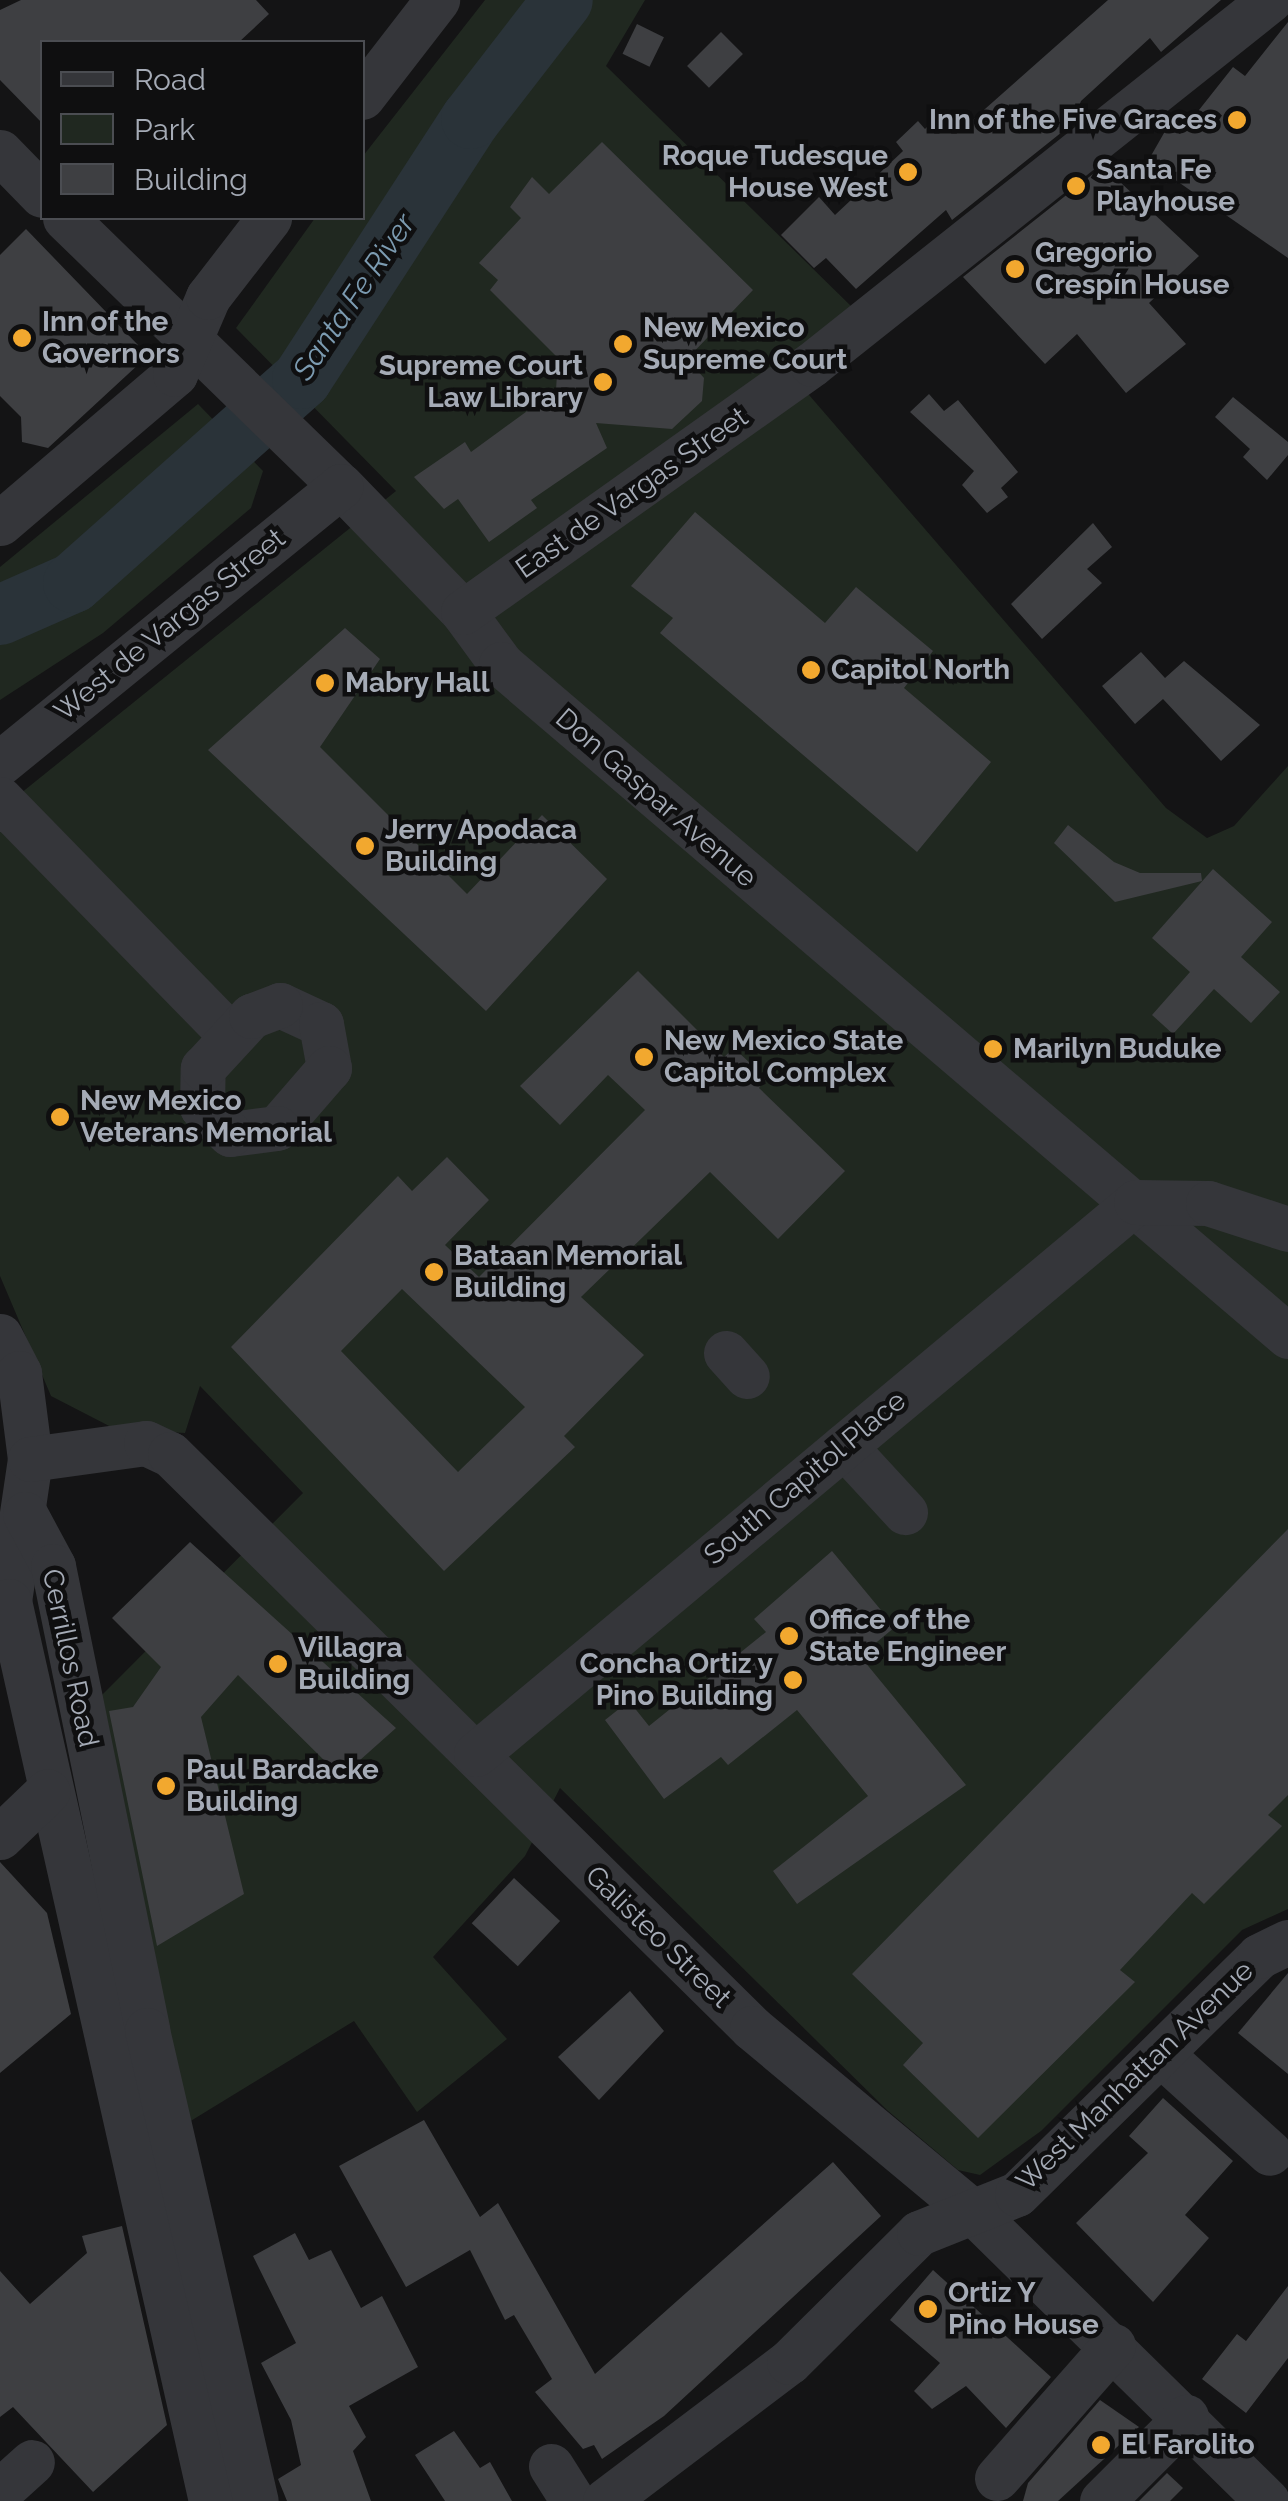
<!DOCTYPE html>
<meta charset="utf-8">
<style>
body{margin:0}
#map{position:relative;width:1288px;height:2501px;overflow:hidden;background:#141415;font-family:Raleway,sans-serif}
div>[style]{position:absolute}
.green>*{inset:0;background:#202820}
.river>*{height:60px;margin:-30px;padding:0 30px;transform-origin:30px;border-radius:30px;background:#2a3339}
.building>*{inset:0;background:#3e3f42;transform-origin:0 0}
.minor>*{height:45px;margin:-22.5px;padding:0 22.5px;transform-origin:22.5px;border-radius:22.5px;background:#35363a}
.dots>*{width:28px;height:28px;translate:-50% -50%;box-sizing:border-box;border:5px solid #0f0f10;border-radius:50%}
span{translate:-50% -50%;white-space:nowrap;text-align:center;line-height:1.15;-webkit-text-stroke:9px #0f0f10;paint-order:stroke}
.poi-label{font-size:28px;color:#a5abb6;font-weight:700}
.right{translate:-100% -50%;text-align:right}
.left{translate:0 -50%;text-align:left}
.street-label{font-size:28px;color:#a5abb6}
.water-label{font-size:30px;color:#7c9bb1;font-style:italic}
.legend{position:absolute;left:40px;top:40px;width:325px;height:180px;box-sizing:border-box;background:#0f0f10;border:2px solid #4b4d52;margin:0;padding:12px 18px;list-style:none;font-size:30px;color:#a5abb6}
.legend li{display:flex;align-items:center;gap:20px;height:50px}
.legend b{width:50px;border:2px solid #4b4d52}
</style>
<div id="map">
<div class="green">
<i style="clip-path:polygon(485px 0,645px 0,606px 66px,852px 307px,784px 366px,1166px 808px,1207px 838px,1234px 826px,1288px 766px,1288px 1909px,1242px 1930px,1041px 2131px,980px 2175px,958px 2170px,887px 2110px,560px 1788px,525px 1856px,433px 1957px,507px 2039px,417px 2112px,354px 2021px,189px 2122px,98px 1699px,303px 1493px,200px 1386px,185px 1433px,115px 1429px,51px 1396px,0 1276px,0 810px,396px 491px,236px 328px,315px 218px,362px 218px,363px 156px)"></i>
<i style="clip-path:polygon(198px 404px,263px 471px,251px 508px,103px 633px,0 700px,0 567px)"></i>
</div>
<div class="river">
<i style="left:0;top:615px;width:80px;rotate:-23.7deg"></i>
<i style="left:73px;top:583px;width:307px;rotate:-41.7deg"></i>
<i style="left:302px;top:379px;width:310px;rotate:-57deg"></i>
<i style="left:471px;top:119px;width:150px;rotate:-52.3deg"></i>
</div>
<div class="building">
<i style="clip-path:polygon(21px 0,256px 0,269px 14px,239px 42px,42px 42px,42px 123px,0 80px,0 10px)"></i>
<i style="clip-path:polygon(1108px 0,1221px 0,1161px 52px,1150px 38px,1081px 101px,1072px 124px,952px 220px,946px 210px,856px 289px,826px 258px,814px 268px,781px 235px,819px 197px,835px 215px,903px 151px,896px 142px,918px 121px,925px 129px,941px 113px,959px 132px)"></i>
<i style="clip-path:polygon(1288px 22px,1288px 258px,1148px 161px,1168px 126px,1180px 134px,1233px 67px,1245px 76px)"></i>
<i style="left:637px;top:24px;width:30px;height:33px;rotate:26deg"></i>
<i style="left:721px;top:32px;width:31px;height:48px;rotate:45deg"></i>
<i style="clip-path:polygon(602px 142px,753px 290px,687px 359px,704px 378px,702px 401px,672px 429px,596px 423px,607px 448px,531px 500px,537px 508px,489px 542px,458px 499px,444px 509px,414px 477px,465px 442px,471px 452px,556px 390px,558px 358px,490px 290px,498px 280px,479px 263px,521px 218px,510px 207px,532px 177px,549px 194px)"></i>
<i style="clip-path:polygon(1103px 166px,1199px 256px,1149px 303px,1186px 344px,1126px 393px,1077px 334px,1045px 364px,963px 277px)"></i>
<i style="clip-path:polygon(26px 229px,138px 345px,140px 363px,48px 448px,22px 442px,21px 417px,0 396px,0 255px)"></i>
<i style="clip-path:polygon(929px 394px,944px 411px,958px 400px,1018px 472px,1001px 488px,1008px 497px,987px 513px,962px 485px,974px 471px,910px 412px)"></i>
<i style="clip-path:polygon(1233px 397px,1288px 442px,1288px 455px,1267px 480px,1243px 457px,1250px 449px,1215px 417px)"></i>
<i style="clip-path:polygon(695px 512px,825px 623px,856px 587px,933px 651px,904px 688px,991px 762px,917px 852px,660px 633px,673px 618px,631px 586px)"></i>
<i style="clip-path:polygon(1093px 523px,1112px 547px,1087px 569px,1102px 583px,1042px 639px,1011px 604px)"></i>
<i style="clip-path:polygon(345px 628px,380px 659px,320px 747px,467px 894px,542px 815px,607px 879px,486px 1011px,208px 750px)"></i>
<i style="clip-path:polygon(1141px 652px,1165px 678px,1184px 661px,1260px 725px,1221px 761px,1163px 699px,1135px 724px,1102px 686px)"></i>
<i style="clip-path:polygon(1068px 825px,1114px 862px,1140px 873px,1201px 873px,1202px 881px,1115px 902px,1054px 843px)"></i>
<i style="clip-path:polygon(1213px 869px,1272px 922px,1241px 957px,1280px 992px,1251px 1023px,1214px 989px,1173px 1034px,1152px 1015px,1190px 972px,1152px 938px)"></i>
<i style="clip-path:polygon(evenodd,638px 971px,724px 1057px,734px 1048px,766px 1078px,759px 1088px,845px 1171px,778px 1239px,710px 1172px,581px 1297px,644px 1355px,564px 1436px,575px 1447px,444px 1571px,231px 1347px,398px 1176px,412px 1191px,447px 1157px,489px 1200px,445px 1245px,479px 1277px,645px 1110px,608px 1075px,560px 1125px,520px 1086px,638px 971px,402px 1289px,525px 1407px,458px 1472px,341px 1351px,402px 1289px)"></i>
<i style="clip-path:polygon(1288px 1529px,1288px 1795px,1268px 1815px,1282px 1826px,1204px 1904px,1192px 1893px,1120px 1970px,1135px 1982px,978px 2138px,903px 2065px,923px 2043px,852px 1974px)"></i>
<i style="clip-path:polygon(190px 1542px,396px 1728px,341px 1777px,238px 1675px,201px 1717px,244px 1894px,157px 1946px,109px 1711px,133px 1707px,161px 1667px,112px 1618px)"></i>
<i style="clip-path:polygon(832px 1551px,895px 1627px,860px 1656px,966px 1785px,797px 1904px,773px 1871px,868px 1796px,797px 1710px,728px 1765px,721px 1757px,664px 1799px,605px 1720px,629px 1701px,649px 1726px,766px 1632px,754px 1619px)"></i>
<i style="clip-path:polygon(0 1862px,47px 1913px,71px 2014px,0 2073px)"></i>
<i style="left:514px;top:1878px;width:63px;height:62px;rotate:43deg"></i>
<i style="clip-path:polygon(1288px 1973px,1288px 2074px,1238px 2033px)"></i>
<i style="clip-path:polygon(630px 1991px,664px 2031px,599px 2100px,558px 2057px)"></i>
<i style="clip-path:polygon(1163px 2098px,1233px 2161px,1185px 2215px,1209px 2238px,1153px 2302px,1076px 2223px,1148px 2153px,1129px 2136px)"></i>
<i style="clip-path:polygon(424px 2120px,480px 2217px,498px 2203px,595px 2374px,833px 2162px,881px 2216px,664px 2416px,602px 2459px,594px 2445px,583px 2449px,535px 2392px,552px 2379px,514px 2315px,505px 2320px,470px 2250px,406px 2287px,339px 2166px)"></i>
<i style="clip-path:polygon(122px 2226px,167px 2425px,93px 2492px,13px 2407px,0 2417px,0 2271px,30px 2304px,87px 2253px,82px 2236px)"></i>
<i style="clip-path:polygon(295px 2233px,309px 2260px,331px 2250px,361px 2308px,382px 2296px,418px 2367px,349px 2406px,366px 2437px,353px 2451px,371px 2501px,287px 2501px,278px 2479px,301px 2465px,291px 2420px,261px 2363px,296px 2343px,253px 2256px)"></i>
<i style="clip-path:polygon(933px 2270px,1051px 2377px,1006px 2428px,966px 2386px,932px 2409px,914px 2391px,940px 2363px,890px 2320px)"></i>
<i style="clip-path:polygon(1288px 2286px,1288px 2358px,1246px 2413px,1202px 2379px,1237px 2334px,1246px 2341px)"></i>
<i style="clip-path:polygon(1100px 2400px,1139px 2427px,1058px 2501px,1023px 2501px,1028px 2483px)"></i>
<i style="clip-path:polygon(454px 2431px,480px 2468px,490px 2462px,512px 2501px,445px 2501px,415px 2455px)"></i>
<i style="clip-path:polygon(1167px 2473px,1183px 2488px,1170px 2501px,1139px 2501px)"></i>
</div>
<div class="minor">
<i style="left:362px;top:97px;width:123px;rotate:-52.3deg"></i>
<i style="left:0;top:152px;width:60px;rotate:45.7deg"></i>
<i style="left:65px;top:218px;width:385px;rotate:44.2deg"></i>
<i style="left:341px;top:486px;width:175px;rotate:45.9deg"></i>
<i style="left:463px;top:612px;width:64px;rotate:53.8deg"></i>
<i style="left:501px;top:664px;width:1035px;rotate:40.49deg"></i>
<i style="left:0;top:523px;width:230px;rotate:-40.4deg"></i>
<i style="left:175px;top:374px;width:84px;rotate:-66.8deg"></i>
<i style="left:208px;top:297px;width:100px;rotate:-52.3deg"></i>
<i style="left:463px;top:612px;width:428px;rotate:-35.4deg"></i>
<i style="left:812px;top:364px;width:585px;rotate:-38.48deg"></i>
<i style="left:0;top:763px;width:439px;rotate:-39.1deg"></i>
<i style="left:0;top:799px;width:331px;rotate:45.7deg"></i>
<i style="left:280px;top:1005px;width:45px;rotate:24.9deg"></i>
<i style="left:321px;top:1024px;width:45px;rotate:79.7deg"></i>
<i style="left:329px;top:1068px;width:79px;rotate:130.9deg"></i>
<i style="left:277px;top:1128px;width:47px;rotate:172.7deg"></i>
<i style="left:230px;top:1134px;width:39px;rotate:-136deg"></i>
<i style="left:202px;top:1107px;width:39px;rotate:-89deg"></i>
<i style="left:203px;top:1068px;width:71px;rotate:-47.3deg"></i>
<i style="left:251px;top:1016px;width:31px;rotate:-21deg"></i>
<i style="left:0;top:1336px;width:42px;rotate:62.8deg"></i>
<i style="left:19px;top:1373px;width:87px;rotate:82.7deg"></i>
<i style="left:30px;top:1459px;width:144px;rotate:98.4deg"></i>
<i style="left:9px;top:1601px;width:922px;rotate:77.35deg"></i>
<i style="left:726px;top:1353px;width:31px;rotate:48deg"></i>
<i style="left:844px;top:1446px;width:90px;rotate:47.3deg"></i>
<i style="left:30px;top:1459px;width:117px;rotate:-7.9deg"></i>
<i style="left:146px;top:1443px;width:26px;rotate:25deg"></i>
<i style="left:170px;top:1454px;width:817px;rotate:44.6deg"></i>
<i style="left:752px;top:2028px;width:288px;rotate:39.8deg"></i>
<i style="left:973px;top:2212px;width:412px;rotate:44.5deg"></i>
<i style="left:25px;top:1514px;width:59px;rotate:61.7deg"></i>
<i style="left:53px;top:1566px;width:473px;rotate:78.5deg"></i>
<i style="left:147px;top:2030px;width:483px;rotate:77deg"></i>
<i style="left:476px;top:1754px;width:860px;rotate:-39.91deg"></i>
<i style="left:1136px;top:1202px;width:72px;rotate:0.8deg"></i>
<i style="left:1208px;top:1203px;width:84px;rotate:18deg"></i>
<i style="left:0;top:1837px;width:66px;rotate:-43.8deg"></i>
<i style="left:1163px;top:2056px;width:144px;rotate:42.2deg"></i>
<i style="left:551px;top:2466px;width:41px;rotate:57.8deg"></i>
<i style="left:997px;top:2478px;width:176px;rotate:-48.7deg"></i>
<i style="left:0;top:2491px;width:43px;rotate:-42.2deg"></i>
<i style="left:605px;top:2501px;width:231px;rotate:-37.1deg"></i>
<i style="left:789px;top:2362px;width:183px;rotate:-44.8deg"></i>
<i style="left:919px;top:2233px;width:105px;rotate:-21.7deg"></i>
<i style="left:1017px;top:2194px;width:339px;rotate:-44.5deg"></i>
<i style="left:1259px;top:1956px;width:32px;rotate:-26deg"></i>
<i style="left:1102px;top:2501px;width:119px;rotate:-45deg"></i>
</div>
<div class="dots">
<i style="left:1237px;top:120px;background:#f2a82f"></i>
<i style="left:908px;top:172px;background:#f2a82f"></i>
<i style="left:1076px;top:186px;background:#f2a82f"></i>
<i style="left:1015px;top:269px;background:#f2a82f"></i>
<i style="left:22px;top:338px;background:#f2a82f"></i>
<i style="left:623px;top:344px;background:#f2a82f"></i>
<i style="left:603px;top:382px;background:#f2a82f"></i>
<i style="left:811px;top:670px;background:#f2a82f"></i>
<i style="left:325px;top:683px;background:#f2a82f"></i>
<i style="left:365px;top:846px;background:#f2a82f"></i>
<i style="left:993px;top:1049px;background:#f2a82f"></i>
<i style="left:644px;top:1057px;background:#f2a82f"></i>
<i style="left:60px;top:1117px;background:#f2a82f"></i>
<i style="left:434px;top:1272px;background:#f2a82f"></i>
<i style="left:789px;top:1636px;background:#f2a82f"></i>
<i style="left:278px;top:1664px;background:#f2a82f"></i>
<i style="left:793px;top:1680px;background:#f2a82f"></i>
<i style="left:166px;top:1786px;background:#f2a82f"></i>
<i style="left:928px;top:2309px;background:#f2a82f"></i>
<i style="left:1101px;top:2445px;background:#f2a82f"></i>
</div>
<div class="poi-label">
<span class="right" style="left:1217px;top:120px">Inn of the Five Graces</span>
<span class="right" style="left:888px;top:172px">Roque Tudesque<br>House West</span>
<span class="left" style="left:1096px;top:186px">Santa Fe<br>Playhouse</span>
<span class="left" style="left:1035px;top:269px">Gregorio<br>Crespín House</span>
<span class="left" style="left:42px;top:338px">Inn of the<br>Governors</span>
<span class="left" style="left:643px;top:344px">New Mexico<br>Supreme Court</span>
<span class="right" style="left:583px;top:382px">Supreme Court<br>Law Library</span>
<span class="left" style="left:831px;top:670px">Capitol North</span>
<span class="left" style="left:345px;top:683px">Mabry Hall</span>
<span class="left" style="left:385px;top:846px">Jerry Apodaca<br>Building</span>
<span class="left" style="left:664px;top:1057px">New Mexico State<br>Capitol Complex</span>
<span class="left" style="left:1013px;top:1049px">Marilyn Buduke</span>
<span class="left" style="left:80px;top:1117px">New Mexico<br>Veterans Memorial</span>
<span class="left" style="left:454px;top:1272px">Bataan Memorial<br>Building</span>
<span class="left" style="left:809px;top:1636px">Office of the<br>State Engineer</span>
<span class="left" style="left:298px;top:1664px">Villagra<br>Building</span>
<span class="right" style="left:773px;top:1680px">Concha Ortiz y<br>Pino Building</span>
<span class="left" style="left:186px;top:1786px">Paul Bardacke<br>Building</span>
<span class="left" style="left:948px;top:2309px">Ortiz Y<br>Pino House</span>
<span class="left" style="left:1121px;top:2445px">El Farolito</span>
</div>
<div class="street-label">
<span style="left:632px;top:493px;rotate:-35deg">East de Vargas Street</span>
<span style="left:170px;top:625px;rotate:-39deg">West de Vargas Street</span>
<span style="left:656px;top:798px;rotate:41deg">Don Gaspar Avenue</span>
<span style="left:805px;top:1478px;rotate:-40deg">South Capitol Place</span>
<span style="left:70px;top:1658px;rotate:78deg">Cerrillos Road</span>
<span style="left:658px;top:1937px;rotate:44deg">Galisteo Street</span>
<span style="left:1135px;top:2076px;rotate:-44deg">West Manhattan Avenue</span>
</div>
<div class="water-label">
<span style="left:354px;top:297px;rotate:-56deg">Santa Fe River</span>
</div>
<ul class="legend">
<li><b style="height:12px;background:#35363a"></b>Road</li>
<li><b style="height:28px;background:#202820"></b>Park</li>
<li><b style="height:28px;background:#3e3f42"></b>Building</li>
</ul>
</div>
